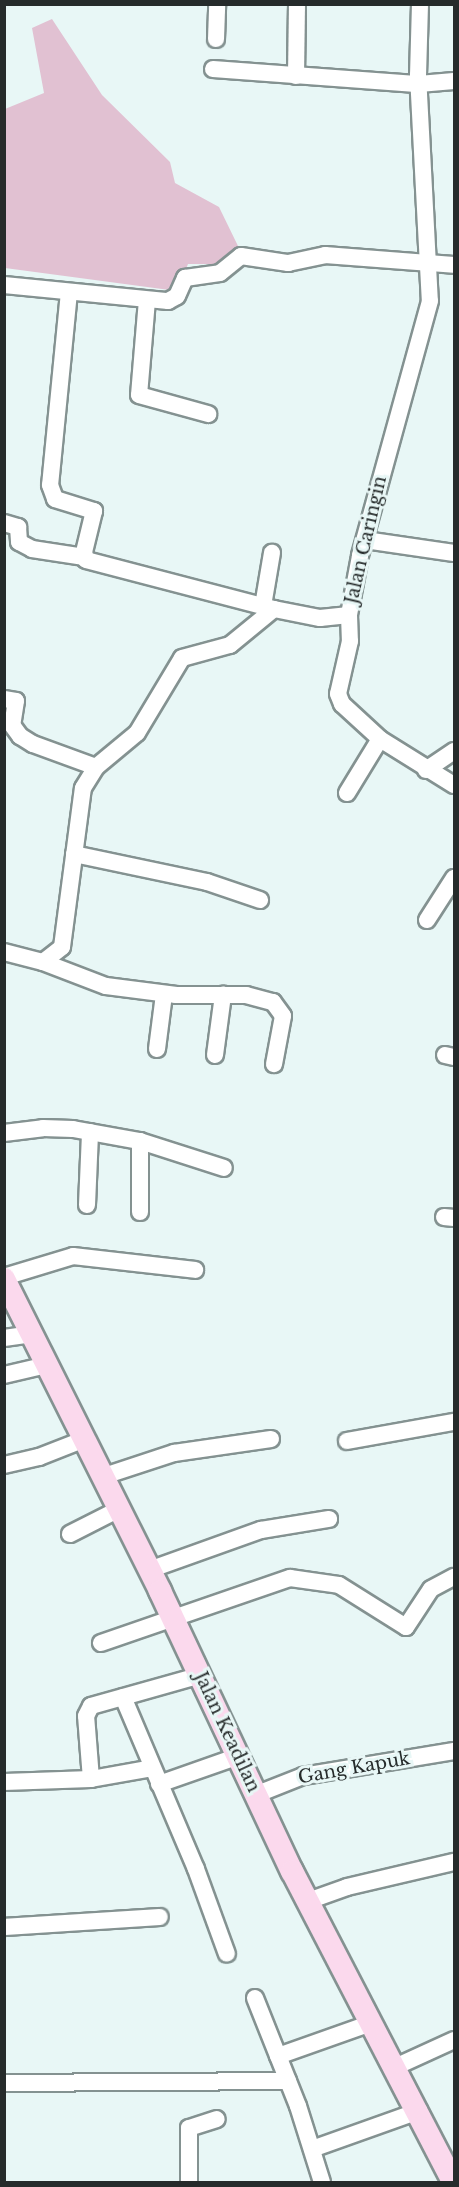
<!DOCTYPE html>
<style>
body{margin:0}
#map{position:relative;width:459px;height:2187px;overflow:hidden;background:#e8f7f6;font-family:"Libre Baskerville",serif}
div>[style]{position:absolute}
.green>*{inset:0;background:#e1c1d2}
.roads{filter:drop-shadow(2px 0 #849291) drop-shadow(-2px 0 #849291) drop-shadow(0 2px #849291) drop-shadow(0 -2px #849291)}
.minor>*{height:16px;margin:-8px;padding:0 8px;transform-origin:8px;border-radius:8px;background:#fff}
.secondary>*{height:22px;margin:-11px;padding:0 11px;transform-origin:11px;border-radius:11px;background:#fbd9ed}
span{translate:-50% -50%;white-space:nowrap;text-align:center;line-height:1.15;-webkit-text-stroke:6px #e8f7f6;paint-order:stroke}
.street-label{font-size:18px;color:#262b2b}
.frame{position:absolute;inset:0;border:6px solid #262b2b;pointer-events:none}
</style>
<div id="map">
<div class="green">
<i style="clip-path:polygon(52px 19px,102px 95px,170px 162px,175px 183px,219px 207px,238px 246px,222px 264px,188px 264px,177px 291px,5px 268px,5px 109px,44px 93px,32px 28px)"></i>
</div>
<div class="roads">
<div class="minor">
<i style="left:420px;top:4px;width:71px;rotate:91.6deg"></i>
<i style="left:418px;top:75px;width:226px;rotate:87deg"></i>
<i style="left:430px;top:301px;width:264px;rotate:105.4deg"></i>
<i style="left:360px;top:556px;width:60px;rotate:100.6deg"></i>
<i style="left:349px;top:615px;width:26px;rotate:88deg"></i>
<i style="left:350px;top:641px;width:54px;rotate:102.8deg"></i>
<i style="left:338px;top:694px;width:11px;rotate:68deg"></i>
<i style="left:342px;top:704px;width:52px;rotate:42.6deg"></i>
<i style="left:380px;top:739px;width:87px;rotate:31.9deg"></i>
<i style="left:216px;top:39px;width:35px;rotate:-88deg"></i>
<i style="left:213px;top:69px;width:207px;rotate:4.2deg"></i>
<i style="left:419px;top:84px;width:35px;rotate:-5deg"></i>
<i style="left:296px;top:76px;width:72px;rotate:-89.2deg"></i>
<i style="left:4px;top:285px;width:165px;rotate:5.6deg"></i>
<i style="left:168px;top:301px;width:10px;rotate:-29deg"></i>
<i style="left:177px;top:296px;width:20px;rotate:-66deg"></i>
<i style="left:185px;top:278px;width:35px;rotate:-8deg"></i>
<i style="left:220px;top:273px;width:27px;rotate:-39deg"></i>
<i style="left:241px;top:256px;width:48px;rotate:8.5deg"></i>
<i style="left:288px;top:263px;width:38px;rotate:-12deg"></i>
<i style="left:325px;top:255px;width:129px;rotate:4.4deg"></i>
<i style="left:69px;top:292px;width:194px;rotate:95.6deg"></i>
<i style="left:50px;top:485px;width:15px;rotate:70deg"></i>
<i style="left:55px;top:499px;width:41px;rotate:17.1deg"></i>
<i style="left:94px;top:511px;width:42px;rotate:103.7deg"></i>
<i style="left:84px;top:552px;width:8px;rotate:76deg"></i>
<i style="left:86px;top:560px;width:194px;rotate:14.6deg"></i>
<i style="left:147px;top:300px;width:95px;rotate:94.8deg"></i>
<i style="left:139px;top:395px;width:72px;rotate:15.4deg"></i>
<i style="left:4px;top:523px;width:15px;rotate:16deg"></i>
<i style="left:18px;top:527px;width:15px;rotate:86deg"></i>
<i style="left:19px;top:542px;width:15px;rotate:28deg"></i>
<i style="left:32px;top:549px;width:53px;rotate:8.7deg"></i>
<i style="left:365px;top:540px;width:90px;rotate:8.3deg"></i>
<i style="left:263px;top:606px;width:54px;rotate:-80.4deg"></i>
<i style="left:4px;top:699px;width:12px;rotate:9deg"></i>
<i style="left:16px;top:701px;width:24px;rotate:99deg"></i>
<i style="left:12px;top:725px;width:14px;rotate:54deg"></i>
<i style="left:20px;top:736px;width:15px;rotate:32deg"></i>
<i style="left:33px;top:744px;width:67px;rotate:20.1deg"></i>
<i style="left:426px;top:770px;width:34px;rotate:-34deg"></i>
<i style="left:347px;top:793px;width:63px;rotate:-58.6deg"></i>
<i style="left:74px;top:854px;width:136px;rotate:11.9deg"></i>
<i style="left:207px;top:882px;width:56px;rotate:18.8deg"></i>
<i style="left:427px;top:920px;width:50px;rotate:-57.3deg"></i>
<i style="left:4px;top:952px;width:40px;rotate:14.4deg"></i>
<i style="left:43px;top:962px;width:24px;rotate:-38deg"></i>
<i style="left:62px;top:947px;width:160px;rotate:-82.5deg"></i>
<i style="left:83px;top:788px;width:25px;rotate:-58deg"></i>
<i style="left:96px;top:767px;width:53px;rotate:-39.7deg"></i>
<i style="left:137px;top:733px;width:87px;rotate:-59deg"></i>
<i style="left:182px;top:658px;width:50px;rotate:-15.2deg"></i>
<i style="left:230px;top:645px;width:57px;rotate:-39.3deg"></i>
<i style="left:274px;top:609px;width:47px;rotate:11.1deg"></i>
<i style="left:320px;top:618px;width:29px;rotate:-6deg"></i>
<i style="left:43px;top:962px;width:67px;rotate:20.9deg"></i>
<i style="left:106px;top:986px;width:71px;rotate:7.3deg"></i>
<i style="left:176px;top:995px;width:70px"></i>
<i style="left:246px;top:995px;width:28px;rotate:15deg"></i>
<i style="left:273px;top:1002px;width:17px;rotate:54deg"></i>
<i style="left:283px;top:1016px;width:49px;rotate:100.6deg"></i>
<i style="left:157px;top:1049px;width:55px;rotate:-82.7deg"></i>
<i style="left:215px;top:1055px;width:61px;rotate:-82.4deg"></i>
<i style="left:445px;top:1055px;width:9px;rotate:13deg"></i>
<i style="left:4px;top:1133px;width:39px;rotate:-7deg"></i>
<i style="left:43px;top:1128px;width:30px;rotate:2deg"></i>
<i style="left:73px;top:1129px;width:68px;rotate:10.2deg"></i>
<i style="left:140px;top:1141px;width:88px;rotate:17.8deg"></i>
<i style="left:87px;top:1205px;width:73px;rotate:-87.6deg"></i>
<i style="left:140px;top:1212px;width:71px;rotate:-90deg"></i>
<i style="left:444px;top:1217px;width:10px;rotate:6deg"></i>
<i style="left:4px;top:1277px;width:72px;rotate:-16.9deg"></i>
<i style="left:73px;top:1256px;width:123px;rotate:6.5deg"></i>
<i style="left:4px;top:1338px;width:27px;rotate:-8deg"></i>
<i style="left:4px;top:1375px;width:44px;rotate:-13.1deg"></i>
<i style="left:347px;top:1441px;width:109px;rotate:-10.1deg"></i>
<i style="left:4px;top:1465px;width:36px;rotate:-13deg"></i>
<i style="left:39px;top:1457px;width:49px;rotate:-21.4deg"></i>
<i style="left:104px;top:1476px;width:74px;rotate:-18.2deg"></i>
<i style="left:174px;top:1453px;width:98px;rotate:-8.2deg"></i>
<i style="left:70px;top:1534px;width:55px;rotate:-27deg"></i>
<i style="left:149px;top:1570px;width:119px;rotate:-19.7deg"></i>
<i style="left:261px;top:1530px;width:69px;rotate:-9.2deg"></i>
<i style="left:101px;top:1643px;width:200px;rotate:-19deg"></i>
<i style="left:290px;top:1578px;width:49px;rotate:8.1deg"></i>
<i style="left:339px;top:1585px;width:79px;rotate:32.1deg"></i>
<i style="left:406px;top:1627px;width:45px;rotate:-56.7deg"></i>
<i style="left:431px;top:1589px;width:26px;rotate:-28deg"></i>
<i style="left:123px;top:1697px;width:187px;rotate:67deg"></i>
<i style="left:196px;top:1869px;width:90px;rotate:70deg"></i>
<i style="left:91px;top:1779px;width:63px;rotate:-94.5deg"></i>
<i style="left:86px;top:1716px;width:11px;rotate:-63deg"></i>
<i style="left:91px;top:1706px;width:114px;rotate:-15.7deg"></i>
<i style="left:4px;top:1782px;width:87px;rotate:-2deg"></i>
<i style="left:91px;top:1779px;width:62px;rotate:-10.2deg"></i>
<i style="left:159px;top:1784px;width:85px;rotate:-19.3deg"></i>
<i style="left:255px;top:1795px;width:52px;rotate:-21.6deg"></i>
<i style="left:303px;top:1776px;width:153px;rotate:-9.4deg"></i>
<i style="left:308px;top:1901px;width:41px;rotate:-19.7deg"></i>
<i style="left:347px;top:1887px;width:110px;rotate:-13.2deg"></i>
<i style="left:4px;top:1927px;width:156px;rotate:-3.7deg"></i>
<i style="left:255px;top:1998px;width:116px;rotate:68.3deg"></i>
<i style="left:298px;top:2106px;width:80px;rotate:72.5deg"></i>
<i style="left:278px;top:2056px;width:99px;rotate:-19.5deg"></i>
<i style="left:395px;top:2067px;width:65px;rotate:-24.6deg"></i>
<i style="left:4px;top:2083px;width:284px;rotate:-0.4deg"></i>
<i style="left:312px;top:2149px;width:114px;rotate:-19.6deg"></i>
<i style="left:189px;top:2182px;width:54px;rotate:-90deg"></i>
<i style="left:189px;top:2128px;width:29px;rotate:-18deg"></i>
</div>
<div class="secondary">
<i style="left:4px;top:1279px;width:349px;rotate:63.4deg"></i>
<i style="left:160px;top:1591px;width:310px;rotate:64.8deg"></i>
<i style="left:292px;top:1871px;width:350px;rotate:62.6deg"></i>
</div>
</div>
<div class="street-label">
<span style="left:366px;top:540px;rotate:-77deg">Jalan Caringin</span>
<span style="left:227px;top:1732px;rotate:65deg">Jalan Keadilan</span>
<span style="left:354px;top:1768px;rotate:-10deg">Gang Kapuk</span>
</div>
<div class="frame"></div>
</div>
